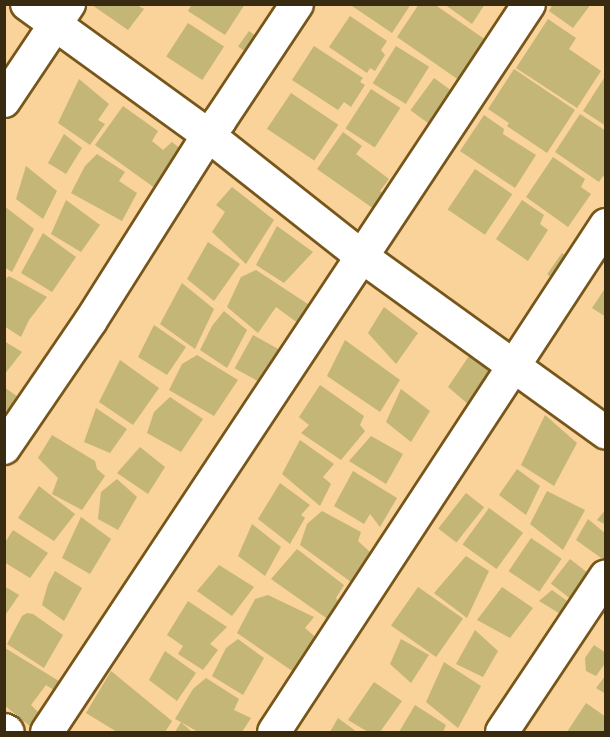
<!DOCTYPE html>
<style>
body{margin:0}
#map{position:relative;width:610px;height:737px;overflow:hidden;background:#f9d399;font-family:"Golos Text",sans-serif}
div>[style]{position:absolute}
.building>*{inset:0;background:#c3b676;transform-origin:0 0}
.roads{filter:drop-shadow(2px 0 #77561b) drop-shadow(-2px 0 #77561b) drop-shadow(0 2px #77561b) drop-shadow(0 -2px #77561b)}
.street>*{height:32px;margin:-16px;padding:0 16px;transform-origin:16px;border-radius:16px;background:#fff}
span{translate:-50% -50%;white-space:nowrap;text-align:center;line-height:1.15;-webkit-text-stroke:6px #f9d399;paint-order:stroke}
.frame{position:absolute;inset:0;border:6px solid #392a12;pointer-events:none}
</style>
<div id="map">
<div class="building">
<i style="clip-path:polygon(192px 4px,245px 4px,225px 35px,188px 11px)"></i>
<i style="clip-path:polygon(349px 4px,411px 4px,392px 33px)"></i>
<i style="clip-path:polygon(419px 4px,434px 4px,493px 45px,466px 85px,397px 37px)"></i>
<i style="clip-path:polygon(444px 4px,485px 4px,472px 24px)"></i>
<i style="clip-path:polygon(553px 4px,591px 4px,573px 28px,549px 11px)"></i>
<i style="clip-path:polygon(92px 5px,137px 5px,144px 9px,128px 30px)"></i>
<i style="clip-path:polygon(350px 16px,387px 41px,381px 50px,385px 55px,375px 71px,370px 68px,367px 73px,329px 47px)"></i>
<i style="clip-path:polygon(548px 19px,576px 38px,569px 49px,601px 71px,577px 108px,516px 68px)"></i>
<i style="left:188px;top:23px;width:43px;height:40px;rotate:33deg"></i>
<i style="left:249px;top:31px;width:19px;height:19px;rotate:35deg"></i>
<i style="clip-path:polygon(314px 46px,363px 78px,360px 82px,365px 85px,351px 107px,344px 102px,338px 110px,292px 80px)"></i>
<i style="left:396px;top:46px;width:39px;height:44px;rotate:32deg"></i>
<i style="clip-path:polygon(514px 69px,575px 110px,547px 153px,507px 126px,509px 123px,488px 109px)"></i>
<i style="clip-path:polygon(606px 75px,606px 126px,583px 111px)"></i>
<i style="left:434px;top:78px;width:32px;height:40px;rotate:36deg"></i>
<i style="clip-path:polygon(79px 79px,109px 104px,98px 120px,105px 124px,90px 145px,58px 123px)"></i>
<i style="left:371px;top:89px;width:35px;height:47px;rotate:33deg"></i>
<i style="left:291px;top:93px;width:57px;height:43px;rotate:34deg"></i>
<i style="clip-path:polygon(123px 106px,158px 131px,152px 141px,163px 150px,172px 142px,182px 150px,159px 191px,95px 145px)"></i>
<i style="clip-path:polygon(580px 114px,606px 131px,606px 178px,603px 176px,599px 182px,555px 152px)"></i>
<i style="clip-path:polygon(484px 115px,504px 129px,503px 134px,536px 155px,515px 188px,460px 151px)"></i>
<i style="clip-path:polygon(343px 132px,362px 146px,356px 154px,389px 179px,380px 191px,396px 203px,384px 216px,317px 169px)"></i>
<i style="clip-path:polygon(64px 134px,82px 148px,66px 174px,48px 163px)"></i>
<i style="clip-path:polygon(97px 154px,125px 172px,119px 181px,137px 193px,122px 221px,71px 193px,85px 166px)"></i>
<i style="clip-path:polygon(553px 157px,585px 179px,581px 187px,591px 194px,568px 227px,526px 197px)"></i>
<i style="clip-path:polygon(26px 166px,57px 191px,43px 219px,16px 199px)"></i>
<i style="left:475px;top:169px;width:45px;height:49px;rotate:34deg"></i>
<i style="clip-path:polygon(232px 187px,274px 220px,246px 264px,212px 232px,225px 212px,216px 205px)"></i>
<i style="clip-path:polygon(66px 200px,100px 225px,81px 252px,51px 234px)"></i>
<i style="clip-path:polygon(522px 200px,544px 215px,540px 224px,548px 230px,528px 261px,496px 239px)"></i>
<i style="clip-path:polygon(4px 206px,34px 229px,12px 272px,4px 267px)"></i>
<i style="clip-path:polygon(277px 226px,313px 252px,284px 283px,256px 265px)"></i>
<i style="clip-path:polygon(43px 233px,76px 257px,52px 292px,21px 273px)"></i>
<i style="clip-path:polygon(208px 242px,240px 264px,214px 301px,187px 279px)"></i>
<i style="left:562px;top:253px;width:16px;height:26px;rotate:35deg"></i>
<i style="clip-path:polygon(256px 270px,317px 310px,306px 329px,276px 307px,258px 333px,227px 307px,241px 277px)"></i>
<i style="clip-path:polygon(9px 276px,47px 297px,29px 320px,21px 337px,4px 326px,4px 280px)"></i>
<i style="clip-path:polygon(182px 283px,214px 309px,195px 349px,160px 324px)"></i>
<i style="clip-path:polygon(606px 287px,606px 317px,592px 308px)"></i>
<i style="clip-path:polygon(384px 307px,418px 333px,396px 364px,368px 333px)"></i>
<i style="clip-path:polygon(224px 311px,247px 330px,227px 368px,200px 350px,212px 326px)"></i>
<i style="clip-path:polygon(154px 325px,186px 347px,167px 375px,138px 357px)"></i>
<i style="left:253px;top:335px;width:39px;height:38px;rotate:29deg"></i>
<i style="clip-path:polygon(345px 340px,400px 380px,380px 412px,327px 376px)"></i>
<i style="clip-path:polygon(4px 341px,22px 352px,4px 375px)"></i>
<i style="clip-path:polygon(471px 353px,494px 370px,475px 410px,448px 387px)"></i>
<i style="clip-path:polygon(197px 355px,238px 380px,214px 416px,169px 390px,182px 364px)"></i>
<i style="clip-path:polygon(120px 360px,159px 388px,133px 425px,99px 402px)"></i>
<i style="clip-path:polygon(320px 385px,364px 416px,360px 425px,365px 431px,341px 460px,301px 433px,309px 425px,299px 417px)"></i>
<i style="clip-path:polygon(4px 387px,28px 404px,19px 420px,4px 408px)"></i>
<i style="clip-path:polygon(401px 389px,430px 411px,411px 442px,386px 422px)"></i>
<i style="clip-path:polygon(170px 397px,203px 419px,181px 452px,147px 433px,154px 412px)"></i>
<i style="clip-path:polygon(96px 408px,127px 429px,110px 453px,84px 442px)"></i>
<i style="clip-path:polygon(545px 415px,577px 443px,554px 486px,521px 465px)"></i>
<i style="clip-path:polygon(52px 435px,95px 461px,97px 469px,105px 476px,82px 510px,52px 494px,58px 478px,38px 458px)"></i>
<i style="clip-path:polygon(371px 436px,403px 454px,386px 484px,349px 461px)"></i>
<i style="clip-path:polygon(300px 440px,334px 464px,323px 477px,331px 484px,320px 506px,282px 474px)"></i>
<i style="clip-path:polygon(140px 447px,165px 467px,148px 494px,117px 473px)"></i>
<i style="clip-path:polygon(517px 469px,540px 486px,526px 515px,499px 495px)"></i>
<i style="clip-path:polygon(353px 471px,397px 498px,380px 527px,370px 514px,364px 524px,334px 506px)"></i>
<i style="clip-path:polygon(117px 479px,137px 497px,118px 530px,98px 519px,101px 492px)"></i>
<i style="clip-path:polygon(280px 483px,310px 505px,301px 515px,305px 518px,290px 544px,258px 519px)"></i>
<i style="clip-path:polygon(39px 486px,75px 514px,54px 541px,18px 518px)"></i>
<i style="clip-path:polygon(547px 491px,585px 510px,563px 550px,530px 524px)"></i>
<i style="left:466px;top:493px;width:23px;height:45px;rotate:38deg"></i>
<i style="left:489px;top:508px;width:42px;height:45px;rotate:36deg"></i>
<i style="clip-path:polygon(606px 509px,606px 525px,597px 520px)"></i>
<i style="clip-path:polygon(322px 511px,361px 532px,358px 541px,370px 552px,351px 582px,300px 545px,307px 524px)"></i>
<i style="clip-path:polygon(81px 517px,111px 539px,90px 574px,62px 558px)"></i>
<i style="clip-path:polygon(588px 519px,606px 534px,604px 560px,576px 540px)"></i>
<i style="clip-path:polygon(252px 524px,281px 547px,265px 576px,238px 556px)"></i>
<i style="clip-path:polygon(13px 530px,48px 553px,30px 578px,4px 562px,4px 544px)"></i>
<i style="left:531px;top:538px;width:37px;height:40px;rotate:34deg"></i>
<i style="clip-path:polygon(297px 549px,344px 585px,336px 598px,342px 607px,329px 620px,271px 579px)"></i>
<i style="clip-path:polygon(466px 556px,489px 571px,467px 618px,434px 593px)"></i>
<i style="left:570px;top:559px;width:24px;height:31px;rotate:38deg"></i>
<i style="clip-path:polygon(219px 565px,254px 587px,232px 616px,197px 591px)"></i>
<i style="clip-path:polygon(55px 571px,82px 588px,64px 621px,42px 605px,48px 584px)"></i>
<i style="clip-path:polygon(4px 586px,19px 595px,4px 617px)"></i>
<i style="left:418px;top:587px;width:55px;height:47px;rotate:35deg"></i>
<i style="clip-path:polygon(502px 587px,533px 608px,510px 638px,477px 620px)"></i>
<i style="clip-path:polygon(552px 590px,574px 606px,567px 618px,539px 601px)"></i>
<i style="clip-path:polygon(268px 595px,314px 617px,305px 628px,321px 642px,301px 677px,237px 633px,255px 599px)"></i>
<i style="clip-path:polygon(188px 601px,227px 627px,210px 644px,218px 650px,203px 670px,178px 654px,183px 646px,167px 635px)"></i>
<i style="clip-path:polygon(27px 613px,33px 614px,63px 635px,44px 668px,7px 644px,22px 616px)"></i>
<i style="clip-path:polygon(475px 630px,498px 651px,483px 677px,456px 664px)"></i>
<i style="clip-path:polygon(238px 639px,264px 658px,243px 695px,212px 676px,226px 648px)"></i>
<i style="clip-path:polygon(401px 639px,429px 655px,411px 683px,390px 664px)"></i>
<i style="clip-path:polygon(594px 645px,606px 653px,606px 662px,596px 676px,586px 671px,585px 658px)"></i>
<i style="clip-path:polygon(5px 648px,67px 686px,60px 694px,46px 685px,31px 705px,46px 720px,36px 731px,4px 705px)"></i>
<i style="clip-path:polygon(165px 651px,196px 673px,177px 701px,149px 680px)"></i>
<i style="clip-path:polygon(444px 662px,481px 686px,458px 728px,426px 702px)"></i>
<i style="clip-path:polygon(111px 671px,172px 721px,165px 732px,117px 732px,86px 713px)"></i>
<i style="clip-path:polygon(606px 675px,606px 694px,596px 688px)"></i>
<i style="clip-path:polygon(206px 678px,239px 699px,234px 710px,251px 718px,242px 732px,198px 732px,181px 722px,192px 732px,175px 732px,181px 722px,175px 719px,193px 689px)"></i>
<i style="clip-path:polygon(374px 682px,402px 701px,380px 732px,368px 732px,348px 720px)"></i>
<i style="clip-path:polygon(586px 703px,606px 717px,606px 732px,567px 732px)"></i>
<i style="clip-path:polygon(415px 705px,446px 725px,443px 732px,399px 732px)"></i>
<i style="clip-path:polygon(338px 718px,357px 732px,330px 732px)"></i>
</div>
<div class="roads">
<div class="street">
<i style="left:27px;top:4px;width:223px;rotate:35.9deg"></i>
<i style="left:208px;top:135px;width:195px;rotate:38.3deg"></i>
<i style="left:361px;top:256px;width:302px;rotate:35.8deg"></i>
<i style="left:4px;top:101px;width:117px;rotate:-56.2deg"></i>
<i style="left:4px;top:448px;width:153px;rotate:-55.7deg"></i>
<i style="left:90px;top:322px;width:221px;rotate:-57.7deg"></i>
<i style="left:208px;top:135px;width:19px;rotate:-51deg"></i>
<i style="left:220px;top:120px;width:139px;rotate:-56.4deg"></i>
<i style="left:4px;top:730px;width:4px;rotate:27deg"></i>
<i style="left:47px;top:732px;width:873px;rotate:-56.49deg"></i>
<i style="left:274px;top:732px;width:606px;rotate:-56.78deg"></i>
<i style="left:502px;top:732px;width:187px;rotate:-56.3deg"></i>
</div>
</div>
<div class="frame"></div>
</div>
